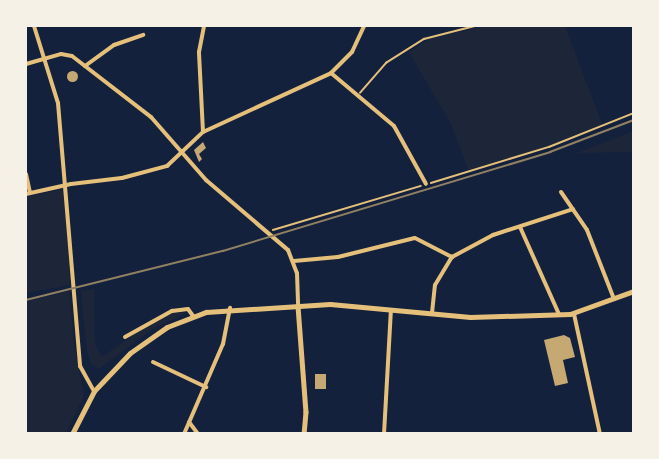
<!DOCTYPE html>
<style>
body{margin:0}
#map{position:relative;width:659px;height:459px;overflow:hidden;background:#14213d;font-family:Montserrat,sans-serif}
div>[style]{position:absolute}
.green>*{inset:0;background:#1d2539}
.building>*{inset:0;background:#c6a872;transform-origin:0 0}
.round{border-radius:50%}
.path>*{height:1.5px;margin:-0.75px;padding:0 0.75px;transform-origin:0.75px;border-radius:0.75px;background:#e5c07b}
.minor>*{height:4px;margin:-2px;padding:0 2px;transform-origin:2px;border-radius:2px;background:#e5c07b}
.tertiary>*{height:4.5px;margin:-2.25px;padding:0 2.25px;transform-origin:2.25px;border-radius:2.25px;background:#e5c07b}
.secondary>*{height:5px;margin:-2.5px;padding:0 2.5px;transform-origin:2.5px;border-radius:2.5px;background:#e5c07b}
.rail>*{height:1.5px;margin:-0.75px;padding:0 0.75px;transform-origin:0.75px;border-radius:0.75px;background:#918062}
span{translate:-50% -50%;white-space:nowrap;text-align:center;line-height:1.15;-webkit-text-stroke:5px #f6f1e7;paint-order:stroke}
.frame{position:absolute;inset:0;border:27px solid #f6f1e7;pointer-events:none}
</style>
<div id="map">
<div class="green">
<i style="clip-path:polygon(485px 26px,565px 26px,602px 124px,547px 147px,469px 171px,451px 124px,409px 52px,430px 39px)"></i>
<i style="clip-path:polygon(633px 131px,633px 152px,577px 153px,626px 134px)"></i>
<i style="clip-path:polygon(67px 188px,70px 285px,26px 293px,26px 197px)"></i>
<i style="clip-path:polygon(94px 289px,95px 344px,102px 357px,148px 325px,176px 312px,186px 313px,151px 330px,99px 369px,91px 364px,87px 351px,81px 291px)"></i>
<i style="clip-path:polygon(69px 291px,74px 344px,84px 396px,66px 433px,26px 433px,26px 302px)"></i>
</div>
<div class="building">
<i class="round" style="left:66.5px;top:70.5px;width:11px;height:11px"></i>
<i style="clip-path:polygon(203px 142px,206px 148px,199px 154px,202px 159px,199px 162px,194px 150px)"></i>
<i style="clip-path:polygon(564px 335px,570px 338px,575px 357px,563px 360px,568px 383px,555px 386px,544px 340px)"></i>
<i style="left:315px;top:374px;width:11px;height:15px"></i>
</div>
<div class="path">
<i style="left:360px;top:93px;width:40px;rotate:-49deg"></i>
<i style="left:386px;top:63px;width:45px;rotate:-32.3deg"></i>
<i style="left:424px;top:39px;width:53px;rotate:-14.3deg"></i>
<i style="left:431px;top:183px;width:123px;rotate:-17deg"></i>
<i style="left:549px;top:147px;width:92px;rotate:-21.8deg"></i>
<i style="left:273px;top:230px;width:154px;rotate:-16.6deg"></i>
</div>
<div class="minor">
<i style="left:34px;top:26px;width:81px;rotate:72.7deg"></i>
<i style="left:58px;top:103px;width:264px;rotate:85.2deg"></i>
<i style="left:80px;top:366px;width:29px;rotate:61deg"></i>
<i style="left:26px;top:64px;width:36px;rotate:-16deg"></i>
<i style="left:61px;top:54px;width:11px;rotate:10deg"></i>
<i style="left:72px;top:56px;width:100px;rotate:37.7deg"></i>
<i style="left:151px;top:117px;width:84px;rotate:48.9deg"></i>
<i style="left:206px;top:180px;width:108px;rotate:40.5deg"></i>
<i style="left:288px;top:250px;width:25px;rotate:69deg"></i>
<i style="left:297px;top:273px;width:33px;rotate:88deg"></i>
<i style="left:85px;top:66px;width:36px;rotate:-36deg"></i>
<i style="left:114px;top:45px;width:31px;rotate:-19deg"></i>
<i style="left:331px;top:73px;width:82px;rotate:40.1deg"></i>
<i style="left:394px;top:126px;width:66px;rotate:61.1deg"></i>
<i style="left:203px;top:132px;width:80px;rotate:-92.9deg"></i>
<i style="left:199px;top:52px;width:26px;rotate:-79deg"></i>
<i style="left:26px;top:174px;width:19px;rotate:78deg"></i>
<i style="left:561px;top:192px;width:46px;rotate:55.6deg"></i>
<i style="left:587px;top:230px;width:74px;rotate:68.6deg"></i>
<i style="left:26px;top:194px;width:46px;rotate:-12.5deg"></i>
<i style="left:71px;top:184px;width:51px;rotate:-6.7deg"></i>
<i style="left:122px;top:178px;width:47px;rotate:-14.9deg"></i>
<i style="left:167px;top:166px;width:50px;rotate:-43.4deg"></i>
<i style="left:203px;top:132px;width:141px;rotate:-24.7deg"></i>
<i style="left:331px;top:73px;width:30px;rotate:-45deg"></i>
<i style="left:352px;top:52px;width:29px;rotate:-65deg"></i>
<i style="left:520px;top:227px;width:95px;rotate:65.9deg"></i>
<i style="left:294px;top:261px;width:44px;rotate:-5.2deg"></i>
<i style="left:338px;top:257px;width:79px;rotate:-13.9deg"></i>
<i style="left:415px;top:238px;width:42px;rotate:27.2deg"></i>
<i style="left:432px;top:313px;width:28px;rotate:-84deg"></i>
<i style="left:435px;top:285px;width:33px;rotate:-59deg"></i>
<i style="left:452px;top:257px;width:47px;rotate:-28.2deg"></i>
<i style="left:493px;top:235px;width:84px;rotate:-18deg"></i>
<i style="left:574px;top:314px;width:123px;rotate:77.8deg"></i>
<i style="left:125px;top:337px;width:54px;rotate:-29deg"></i>
<i style="left:172px;top:311px;width:16px;rotate:-7deg"></i>
<i style="left:188px;top:309px;width:9px;rotate:54deg"></i>
<i style="left:153px;top:362px;width:59px;rotate:25.3deg"></i>
<i style="left:189px;top:422px;width:15px;rotate:53deg"></i>
<i style="left:184px;top:434px;width:98px;rotate:-66.6deg"></i>
<i style="left:223px;top:344px;width:37px;rotate:-79deg"></i>
<i style="left:384px;top:434px;width:124px;rotate:-86.8deg"></i>
</div>
<div class="tertiary">
<i style="left:298px;top:306px;width:106px;rotate:85.7deg"></i>
<i style="left:306px;top:412px;width:22px;rotate:95deg"></i>
</div>
<div class="secondary">
<i style="left:72px;top:434px;width:48px;rotate:-62.9deg"></i>
<i style="left:94px;top:391px;width:52px;rotate:-46.5deg"></i>
<i style="left:130px;top:353px;width:45px;rotate:-35.1deg"></i>
<i style="left:167px;top:327px;width:42px;rotate:-21deg"></i>
<i style="left:206px;top:312px;width:124px;rotate:-3.7deg"></i>
<i style="left:330px;top:304px;width:141px;rotate:5.3deg"></i>
<i style="left:470px;top:317px;width:100px;rotate:-1.7deg"></i>
<i style="left:570px;top:314px;width:68px;rotate:-19.8deg"></i>
</div>
<div class="rail">
<i style="left:26px;top:300px;width:203px;rotate:-14deg"></i>
<i style="left:223px;top:251px;width:342px;rotate:-16.8deg"></i>
<i style="left:550px;top:152px;width:90px;rotate:-20.9deg"></i>
</div>
<div class="frame"></div>
</div>
